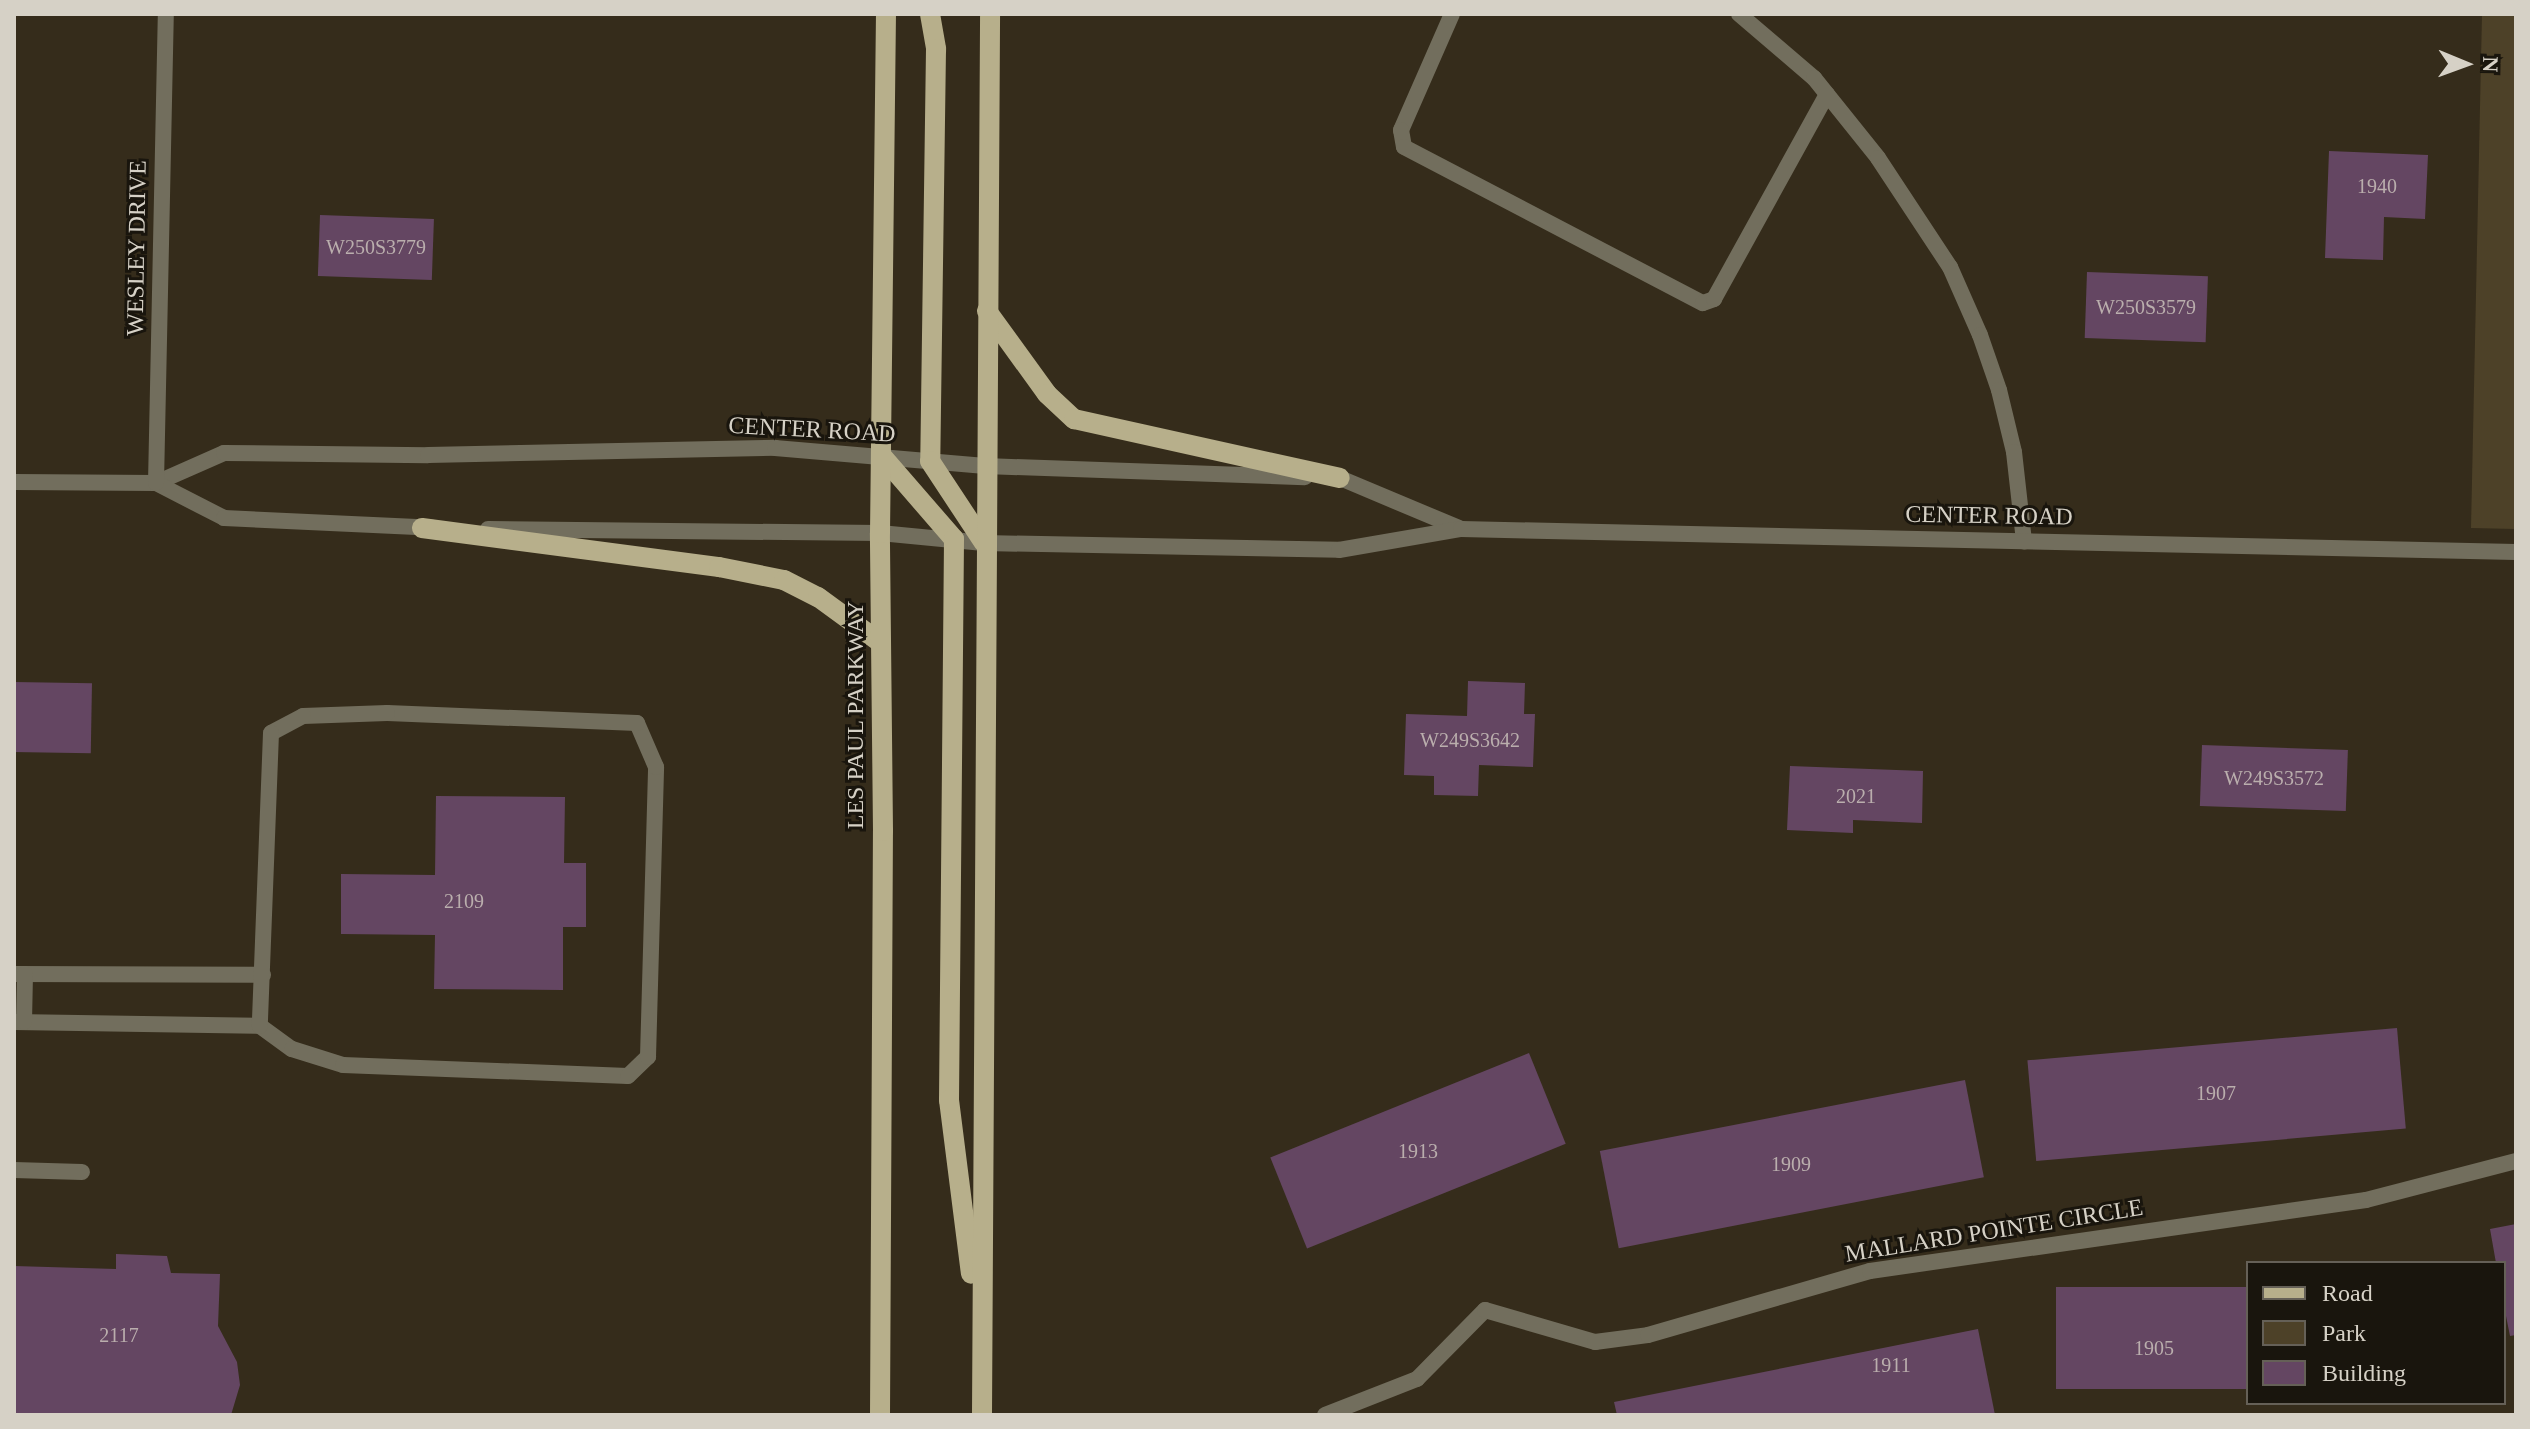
<!DOCTYPE html>
<style>
body{margin:0}
#map{position:relative;width:2530px;height:1429px;overflow:hidden;background:#352c1b;font-family:"Times New Roman",serif}
div>[style]{position:absolute}
.green>*{inset:0;background:#4d4128}
.building>*{inset:0;background:#644662;transform-origin:0 0}
.lane>*{height:16px;margin:-8px;padding:0 8px;transform-origin:8px;border-radius:8px;background:#726e5d}
.street>*{height:16px;margin:-8px;padding:0 8px;transform-origin:8px;border-radius:8px;background:#726e5d}
.primary>*{height:20px;margin:-10px;padding:0 10px;transform-origin:10px;border-radius:10px;background:#b7af8b}
span{translate:-50% -50%;white-space:nowrap;text-align:center;line-height:1.15;-webkit-text-stroke:6px #19150d;paint-order:stroke}
.number-label{font-size:20px;color:#baaead}
.number-label span{-webkit-text-stroke-width:0}
.street-label{font-size:24px;color:#d6d1c6}
.frame{position:absolute;inset:0;border:16px solid #d6d1c6;pointer-events:none}
.legend{position:absolute;left:2246px;top:1261px;width:260px;height:144px;box-sizing:border-box;background:#19150d;border:2px solid #656057;margin:0;padding:10px 14px;list-style:none;font-size:24px;color:#d6d1c6}
.legend li{display:flex;align-items:center;gap:16px;height:40px}
.legend b{width:40px;border:2px solid #656057}
.north{position:absolute;left:2426px;top:24px;width:80px;height:80px;-webkit-text-stroke:6px #19150d;paint-order:stroke;rotate:91deg;font-size:22px;font-weight:700;line-height:32px;text-align:center;color:#d6d1c6}
.north::after{content:'';display:block;margin:auto;width:28px;height:36px;background:#d6d1c6;clip-path:polygon(50% 0,100% 100%,50% 72%,0 100%)}
</style>
<div id="map">
<div class="green">
<i style="clip-path:polygon(2482px 14px,2516px 14px,2516px 529px,2471px 528px)"></i>
</div>
<div class="building">
<i style="clip-path:polygon(2329px 151px,2428px 155px,2425px 219px,2384px 217px,2383px 260px,2325px 258px)"></i>
<i style="left:320px;top:215px;width:114px;height:61px;rotate:2deg"></i>
<i style="left:2087px;top:272px;width:121px;height:66px;rotate:2deg"></i>
<i style="clip-path:polygon(1468px 681px,1525px 683px,1524px 714px,1535px 714px,1533px 767px,1479px 765px,1478px 796px,1434px 795px,1434px 776px,1404px 775px,1406px 714px,1467px 716px)"></i>
<i style="left:14px;top:682px;width:78px;height:70px;rotate:1deg"></i>
<i style="left:2202px;top:745px;width:146px;height:61px;rotate:2deg"></i>
<i style="clip-path:polygon(1790px 766px,1923px 771px,1922px 823px,1853px 820px,1853px 833px,1787px 830px)"></i>
<i style="clip-path:polygon(436px 796px,565px 797px,564px 863px,586px 863px,586px 927px,563px 927px,563px 990px,434px 989px,435px 935px,341px 934px,341px 874px,435px 875px)"></i>
<i style="left:2397px;top:1028px;width:101px;height:371px;rotate:85deg"></i>
<i style="left:1529px;top:1053px;width:98px;height:279px;rotate:68deg"></i>
<i style="left:1965px;top:1080px;width:99px;height:372px;rotate:79deg"></i>
<i style="clip-path:polygon(2516px 1224px,2516px 1335px,2510px 1336px,2504px 1306px,2504px 1263px,2496px 1263px,2490px 1229px)"></i>
<i style="clip-path:polygon(116px 1254px,167px 1256px,171px 1273px,220px 1274px,218px 1326px,237px 1362px,240px 1385px,231px 1415px,14px 1415px,14px 1266px,116px 1269px)"></i>
<i style="left:2248px;top:1287px;width:102px;height:192px;rotate:90deg"></i>
<i style="clip-path:polygon(1978px 1329px,1995px 1415px,1617px 1415px,1614px 1402px)"></i>
</div>
<div class="lane">
<i style="left:1452px;top:14px;width:127px;rotate:113.7deg"></i>
<i style="left:1401px;top:130px;width:17px;rotate:80deg"></i>
<i style="left:1404px;top:147px;width:337px;rotate:27.6deg"></i>
<i style="left:1703px;top:303px;width:12px;rotate:-20deg"></i>
<i style="left:1714px;top:299px;width:234px;rotate:-61.1deg"></i>
<i style="left:1739px;top:14px;width:99px;rotate:40.5deg"></i>
<i style="left:1814px;top:78px;width:102px;rotate:51.3deg"></i>
<i style="left:1878px;top:158px;width:131px;rotate:56.6deg"></i>
<i style="left:1950px;top:267px;width:74px;rotate:66.2deg"></i>
<i style="left:1980px;top:335px;width:58px;rotate:70.9deg"></i>
<i style="left:1999px;top:390px;width:64px;rotate:76.4deg"></i>
<i style="left:2014px;top:452px;width:90px;rotate:83.6deg"></i>
<i style="left:14px;top:974px;width:249px;rotate:0.2deg"></i>
<i style="left:14px;top:1022px;width:246px;rotate:0.9deg"></i>
<i style="left:260px;top:1026px;width:39px;rotate:36deg"></i>
<i style="left:292px;top:1049px;width:53px;rotate:17.4deg"></i>
<i style="left:343px;top:1065px;width:285px;rotate:2.2deg"></i>
<i style="left:628px;top:1076px;width:28px;rotate:-44deg"></i>
<i style="left:648px;top:1057px;width:290px;rotate:-88.4deg"></i>
<i style="left:656px;top:767px;width:48px;rotate:-113.4deg"></i>
<i style="left:637px;top:723px;width:250px;rotate:-177.7deg"></i>
<i style="left:387px;top:713px;width:84px;rotate:178deg"></i>
<i style="left:303px;top:716px;width:36px;rotate:152deg"></i>
<i style="left:271px;top:733px;width:293px;rotate:92.2deg"></i>
<i style="left:24px;top:1022px;width:48px;rotate:-88.8deg"></i>
<i style="left:14px;top:1170px;width:68px;rotate:1.7deg"></i>
<i style="left:1325px;top:1415px;width:99px;rotate:-21.4deg"></i>
<i style="left:1417px;top:1379px;width:97px;rotate:-45.4deg"></i>
</div>
<div class="street">
<i style="left:1328px;top:477px;width:12px;rotate:5deg"></i>
<i style="left:1340px;top:478px;width:129px;rotate:22.8deg"></i>
<i style="left:14px;top:482px;width:142px;rotate:0.4deg"></i>
<i style="left:156px;top:483px;width:74px;rotate:-23.8deg"></i>
<i style="left:224px;top:453px;width:204px;rotate:0.6deg"></i>
<i style="left:428px;top:455px;width:347px;rotate:-1.2deg"></i>
<i style="left:775px;top:448px;width:211px;rotate:4.9deg"></i>
<i style="left:985px;top:466px;width:320px;rotate:2deg"></i>
<i style="left:156px;top:483px;width:76px;rotate:27.2deg"></i>
<i style="left:224px;top:518px;width:209px;rotate:2.7deg"></i>
<i style="left:156px;top:483px;width:469px;rotate:-88.8deg"></i>
<i style="left:488px;top:529px;width:392px;rotate:0.6deg"></i>
<i style="left:880px;top:533px;width:104px;rotate:5.5deg"></i>
<i style="left:984px;top:543px;width:355px;rotate:1.1deg"></i>
<i style="left:1339px;top:550px;width:124px;rotate:-9.8deg"></i>
<i style="left:1461px;top:529px;width:1055px;rotate:1.25deg"></i>
<i style="left:1485px;top:1310px;width:115px;rotate:16.2deg"></i>
<i style="left:1595px;top:1342px;width:53px;rotate:-7.5deg"></i>
<i style="left:1648px;top:1335px;width:231px;rotate:-16.1deg"></i>
<i style="left:1870px;top:1271px;width:501px;rotate:-8.15deg"></i>
<i style="left:2366px;top:1200px;width:155px;rotate:-14.6deg"></i>
</div>
<div class="primary">
<i style="left:930px;top:14px;width:36px;rotate:80deg"></i>
<i style="left:936px;top:49px;width:412px;rotate:90.8deg"></i>
<i style="left:930px;top:461px;width:98px;rotate:56.6deg"></i>
<i style="left:987px;top:311px;width:102px;rotate:54.1deg"></i>
<i style="left:1047px;top:394px;width:37px;rotate:43deg"></i>
<i style="left:1074px;top:419px;width:272px;rotate:12.5deg"></i>
<i style="left:882px;top:456px;width:110px;rotate:49.1deg"></i>
<i style="left:954px;top:539px;width:561px;rotate:90.51deg"></i>
<i style="left:949px;top:1100px;width:175px;rotate:82.8deg"></i>
<i style="left:422px;top:528px;width:300px;rotate:7.5deg"></i>
<i style="left:719px;top:567px;width:66px;rotate:11.3deg"></i>
<i style="left:784px;top:580px;width:38px;rotate:27deg"></i>
<i style="left:818px;top:597px;width:78px;rotate:36.1deg"></i>
<i style="left:880px;top:1415px;width:584px;rotate:-89.71deg"></i>
<i style="left:883px;top:831px;width:298px;rotate:-90.6deg"></i>
<i style="left:880px;top:533px;width:519px;rotate:-89.34deg"></i>
<i style="left:982px;top:1415px;width:1401px;rotate:-89.67deg"></i>
</div>
<div class="number-label">
<span style="left:2377px;top:186px">1940</span>
<span style="left:376px;top:247px">W250S3779</span>
<span style="left:2146px;top:307px">W250S3579</span>
<span style="left:1470px;top:740px">W249S3642</span>
<span style="left:2274px;top:778px">W249S3572</span>
<span style="left:1856px;top:796px">2021</span>
<span style="left:464px;top:901px">2109</span>
<span style="left:2216px;top:1093px">1907</span>
<span style="left:1418px;top:1151px">1913</span>
<span style="left:1791px;top:1164px">1909</span>
<span style="left:119px;top:1335px">2117</span>
<span style="left:2154px;top:1348px">1905</span>
<span style="left:1891px;top:1365px">1911</span>
</div>
<div class="street-label">
<span style="left:137px;top:248px;rotate:-89deg">WESLEY DRIVE</span>
<span style="left:812px;top:430px;rotate:3deg">CENTER ROAD</span>
<span style="left:1989px;top:516px;rotate:1deg">CENTER ROAD</span>
<span style="left:856px;top:715px;rotate:-90deg">LES PAUL PARKWAY</span>
<span style="left:1994px;top:1231px;rotate:-9deg">MALLARD POINTE CIRCLE</span>
</div>
<div class="frame"></div>
<ul class="legend">
<li><b style="height:10px;background:#b7af8b"></b>Road</li>
<li><b style="height:22px;background:#4d4128"></b>Park</li>
<li><b style="height:22px;background:#644662"></b>Building</li>
</ul>
<div class="north">N</div>
</div>
